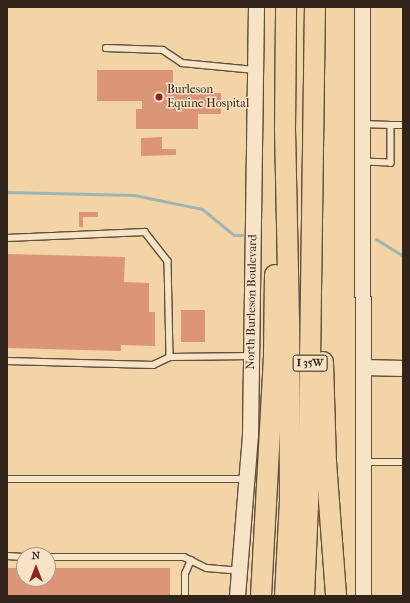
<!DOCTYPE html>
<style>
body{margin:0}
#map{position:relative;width:410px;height:603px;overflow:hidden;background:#f2d4a6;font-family:"IM FELL French Canon",serif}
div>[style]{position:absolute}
.stream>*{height:3px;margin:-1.5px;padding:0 1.5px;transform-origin:1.5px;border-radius:1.5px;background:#a0b5b3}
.building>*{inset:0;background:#dc9577;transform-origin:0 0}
.roads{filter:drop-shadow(1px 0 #61503e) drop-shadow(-1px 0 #61503e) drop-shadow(0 1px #61503e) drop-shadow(0 -1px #61503e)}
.lane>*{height:5.5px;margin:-2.75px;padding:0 2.75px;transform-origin:2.75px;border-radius:2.75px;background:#f7e3c5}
.secondary>*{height:15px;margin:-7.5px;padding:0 7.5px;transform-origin:7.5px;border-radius:7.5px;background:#f7e3c5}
.highway>*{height:20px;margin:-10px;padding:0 10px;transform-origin:10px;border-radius:10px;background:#f2d4a6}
.dots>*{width:11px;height:11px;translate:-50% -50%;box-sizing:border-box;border:2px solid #f7e3c5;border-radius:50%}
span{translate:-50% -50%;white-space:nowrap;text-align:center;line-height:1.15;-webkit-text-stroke:3px #f7e3c5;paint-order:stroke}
.shield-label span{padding:1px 3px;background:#f7e3c5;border:1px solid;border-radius:3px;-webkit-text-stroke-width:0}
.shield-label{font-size:11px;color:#31241b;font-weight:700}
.poi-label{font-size:12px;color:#31241b}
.left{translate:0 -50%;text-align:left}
.street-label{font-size:12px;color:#31241b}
.frame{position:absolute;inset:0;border:8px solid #31241b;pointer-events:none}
.north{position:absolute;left:16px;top:547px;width:40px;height:40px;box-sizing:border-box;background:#f7e3c5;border:1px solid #a89781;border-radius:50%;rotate:0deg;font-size:11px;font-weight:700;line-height:16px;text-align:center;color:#31241b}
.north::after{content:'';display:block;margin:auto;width:14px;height:18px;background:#8f2418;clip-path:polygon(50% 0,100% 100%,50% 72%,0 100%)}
</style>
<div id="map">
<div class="stream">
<i style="left:7px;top:192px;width:127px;rotate:1.4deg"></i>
<i style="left:134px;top:195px;width:69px;rotate:11.6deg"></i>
<i style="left:202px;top:209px;width:41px;rotate:39.1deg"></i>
<i style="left:234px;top:235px;width:8px"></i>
<i style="left:376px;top:239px;width:32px;rotate:32deg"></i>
</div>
<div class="building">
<i style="clip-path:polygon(97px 70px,173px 70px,173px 87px,179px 87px,179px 93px,221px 93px,221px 114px,198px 114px,198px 129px,136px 129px,136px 109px,142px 109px,142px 101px,97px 101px)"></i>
<i style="clip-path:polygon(162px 137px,162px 149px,176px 149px,176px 155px,141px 156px,141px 138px)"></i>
<i style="clip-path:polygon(79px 212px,98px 212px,98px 217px,83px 217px,83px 227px,79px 227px)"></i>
<i style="clip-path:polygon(7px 254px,125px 257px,124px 282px,149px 283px,149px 312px,155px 312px,155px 346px,121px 345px,121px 351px,7px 348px)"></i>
<i style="left:181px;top:310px;width:24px;height:32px"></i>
<i style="clip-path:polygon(7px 568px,24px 568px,24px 579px,48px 579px,48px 568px,170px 568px,170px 596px,7px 596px)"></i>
</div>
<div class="roads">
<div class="lane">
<i style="left:106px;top:48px;width:57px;rotate:2deg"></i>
<i style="left:163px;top:50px;width:23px;rotate:34deg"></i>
<i style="left:182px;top:63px;width:73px;rotate:5.5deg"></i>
<i style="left:363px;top:124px;width:28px;rotate:2deg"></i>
<i style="left:391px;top:125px;width:38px;rotate:90deg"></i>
<i style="left:391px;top:163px;width:28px;rotate:-178deg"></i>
<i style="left:391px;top:125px;width:12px"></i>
<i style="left:7px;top:238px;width:138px;rotate:-2.5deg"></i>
<i style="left:145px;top:232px;width:37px;rotate:52deg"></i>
<i style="left:168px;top:261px;width:96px;rotate:88.8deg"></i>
<i style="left:170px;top:357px;width:81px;rotate:-0.7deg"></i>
<i style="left:7px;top:361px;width:146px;rotate:1.6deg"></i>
<i style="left:153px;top:365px;width:19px;rotate:-25deg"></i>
<i style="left:363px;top:462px;width:40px"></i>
<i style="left:7px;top:479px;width:238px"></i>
<i style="left:7px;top:556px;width:17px;rotate:3deg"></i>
<i style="left:48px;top:557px;width:136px"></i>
<i style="left:184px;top:557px;width:25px;rotate:26deg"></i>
<i style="left:207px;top:568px;width:32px;rotate:5deg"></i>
<i style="left:185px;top:596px;width:22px;rotate:-90deg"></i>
<i style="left:185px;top:574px;width:15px;rotate:-67deg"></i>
</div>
<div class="secondary">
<i style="left:362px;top:7px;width:589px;rotate:89.9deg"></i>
<i style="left:363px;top:367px;width:40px;rotate:1.4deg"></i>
<i style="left:237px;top:596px;width:162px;rotate:-85.4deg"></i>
<i style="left:250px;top:435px;width:428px;rotate:-89.2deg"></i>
</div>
<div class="highway">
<i style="left:323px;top:362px;width:100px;rotate:88.3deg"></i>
<i style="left:326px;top:462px;width:134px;rotate:85.7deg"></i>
<i style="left:261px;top:596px;width:240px;rotate:-86.9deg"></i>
<i style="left:274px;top:356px;width:81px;rotate:-89.3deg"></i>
<i style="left:285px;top:596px;width:96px;rotate:-87deg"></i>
<i style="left:290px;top:500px;width:180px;rotate:-90.3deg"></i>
<i style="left:289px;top:320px;width:190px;rotate:-91.2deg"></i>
<i style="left:285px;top:130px;width:123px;rotate:-89.5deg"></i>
<i style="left:304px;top:596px;width:90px;rotate:-87.5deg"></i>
<i style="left:308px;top:506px;width:499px;rotate:-89.2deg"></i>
</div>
</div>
<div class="dots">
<i style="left:159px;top:97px;background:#8f2418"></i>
</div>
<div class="shield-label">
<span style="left:310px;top:363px">I 35W</span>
</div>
<div class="poi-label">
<span class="left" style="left:167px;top:97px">Burleson<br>Equine Hospital</span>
</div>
<div class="street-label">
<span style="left:252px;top:302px;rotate:-89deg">North Burleson Boulevard</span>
</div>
<div class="frame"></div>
<div class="north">N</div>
</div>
